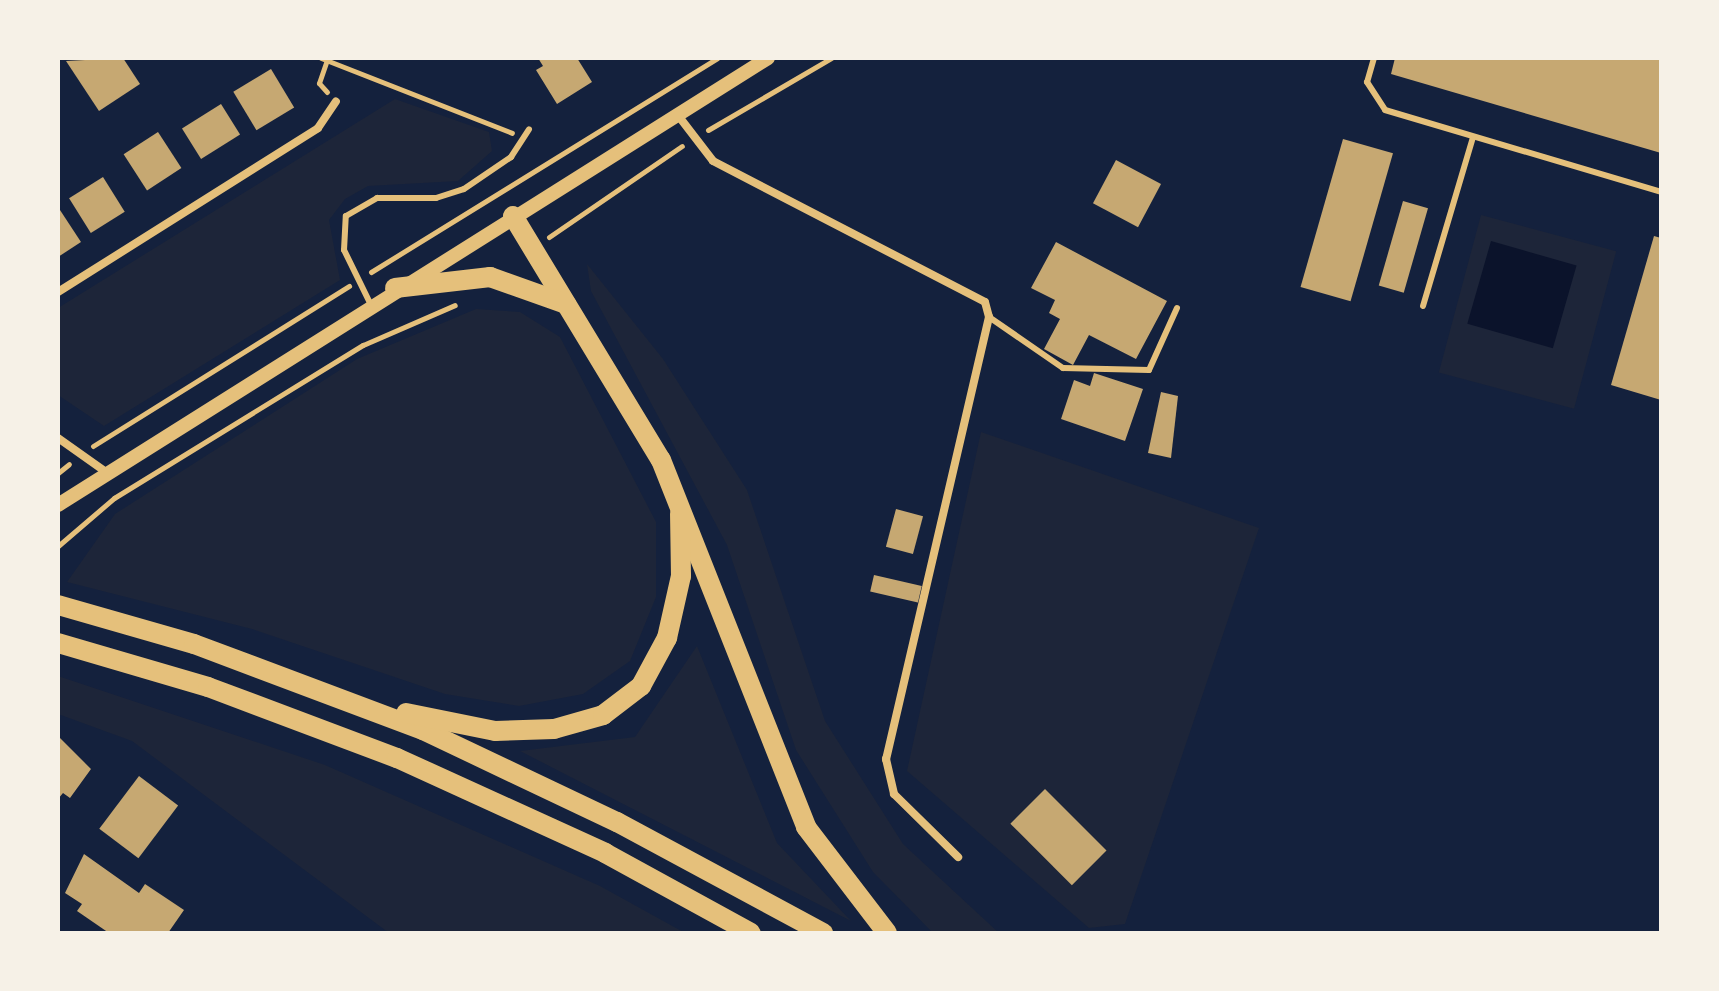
<!DOCTYPE html>
<style>
body{margin:0}
#map{position:relative;width:1719px;height:991px;overflow:hidden;background:#14213d;font-family:"Zilla Slab",serif}
div>[style]{position:absolute}
.green>*{inset:0;background:#1d2539;transform-origin:0 0}
.water>*{inset:0;background:#0b132b;transform-origin:0 0}
.building>*{inset:0;background:#c6a872;transform-origin:0 0}
.path>*{height:5px;margin:-2.5px;padding:0 2.5px;transform-origin:2.5px;border-radius:2.5px;background:#e5c07b}
.service>*{height:6px;margin:-3px;padding:0 3px;transform-origin:3px;border-radius:3px;background:#e5c07b}
.minor>*{height:8px;margin:-4px;padding:0 4px;transform-origin:4px;border-radius:4px;background:#e5c07b}
.tertiary>*{height:14px;margin:-7px;padding:0 7px;transform-origin:7px;border-radius:7px;background:#e5c07b}
.trunk>*{height:20px;margin:-10px;padding:0 10px;transform-origin:10px;border-radius:10px;background:#e5c07b}
span{translate:-50% -50%;white-space:nowrap;text-align:center;line-height:1.15;-webkit-text-stroke:8px #f6f1e7;paint-order:stroke}
.frame{position:absolute;inset:0;border:60px solid #f6f1e7;pointer-events:none}
</style>
<div id="map">
<div class="green">
<i style="clip-path:polygon(395px 99px,489px 132px,492px 151px,458px 181px,368px 186px,345px 199px,329px 220px,340px 280px,104px 426px,58px 395px,58px 308px)"></i>
<i style="left:1481px;top:215px;width:140px;height:163px;rotate:15deg"></i>
<i style="clip-path:polygon(587px 264px,663px 359px,747px 490px,825px 721px,903px 844px,999px 933px,933px 933px,873px 872px,796px 750px,727px 545px,591px 291px)"></i>
<i style="clip-path:polygon(476px 309px,520px 312px,560px 337px,656px 522px,656px 597px,630px 661px,583px 694px,519px 706px,445px 694px,252px 629px,67px 582px,115px 514px,357px 359px)"></i>
<i style="clip-path:polygon(981px 432px,1259px 528px,1125px 924px,1089px 928px,907px 771px)"></i>
<i style="clip-path:polygon(697px 646px,777px 843px,851px 921px,520px 751px,635px 737px)"></i>
<i style="clip-path:polygon(58px 676px,325px 765px,600px 886px,685px 933px,389px 933px,132px 741px,58px 714px)"></i>
</div>
<div class="water">
<i style="left:1491px;top:241px;width:89px;height:86px;rotate:16deg"></i>
</div>
<div class="building">
<i style="clip-path:polygon(123px 58px,140px 84px,99px 111px,66px 61px)"></i>
<i style="clip-path:polygon(538px 58px,577px 58px,592px 82px,557px 104px,536px 70px,543px 66px)"></i>
<i style="clip-path:polygon(1395px 58px,1661px 58px,1661px 153px,1391px 74px)"></i>
<i style="left:271px;top:69px;width:45px;height:44px;rotate:59deg"></i>
<i style="left:221px;top:104px;width:36px;height:46px;rotate:58deg"></i>
<i style="left:158px;top:132px;width:43px;height:41px;rotate:57deg"></i>
<i style="left:1343px;top:139px;width:52px;height:154px;rotate:16deg"></i>
<i style="left:1116px;top:160px;width:51px;height:49px;rotate:28deg"></i>
<i style="left:103px;top:177px;width:41px;height:40px;rotate:58deg"></i>
<i style="left:1403px;top:201px;width:26px;height:88px;rotate:16deg"></i>
<i style="clip-path:polygon(58px 207px,81px 242px,58px 257px)"></i>
<i style="clip-path:polygon(1654px 236px,1661px 238px,1661px 400px,1611px 385px)"></i>
<i style="clip-path:polygon(1056px 242px,1167px 301px,1136px 359px,1089px 335px,1073px 365px,1044px 349px,1060px 319px,1049px 313px,1055px 300px,1031px 288px)"></i>
<i style="clip-path:polygon(1094px 373px,1143px 389px,1125px 441px,1061px 419px,1074px 380px,1090px 386px)"></i>
<i style="clip-path:polygon(1161px 392px,1178px 396px,1171px 458px,1148px 453px)"></i>
<i style="left:896px;top:509px;width:28px;height:39px;rotate:15deg"></i>
<i style="left:874px;top:575px;width:49px;height:17px;rotate:13deg"></i>
<i style="clip-path:polygon(58px 736px,91px 769px,70px 798px,63px 793px,58px 799px)"></i>
<i style="left:139px;top:776px;width:49px;height:66px;rotate:37deg"></i>
<i style="left:1045px;top:789px;width:87px;height:49px;rotate:45deg"></i>
<i style="clip-path:polygon(84px 854px,139px 893px,145px 884px,184px 910px,168px 933px,109px 933px,77px 911px,82px 904px,65px 893px)"></i>
</div>
<div class="path">
<i style="left:321px;top:58px;width:205px;rotate:21.4deg"></i>
<i style="left:327px;top:92px;width:12px;rotate:-132deg"></i>
<i style="left:319px;top:83px;width:24px;rotate:-71deg"></i>
<i style="left:708px;top:130px;width:143px;rotate:-30.3deg"></i>
<i style="left:549px;top:237px;width:161px;rotate:-34.4deg"></i>
<i style="left:371px;top:272px;width:407px;rotate:-31.7deg"></i>
<i style="left:93px;top:446px;width:302px;rotate:-32deg"></i>
<i style="left:58px;top:473px;width:14px;rotate:-39deg"></i>
<i style="left:58px;top:546px;width:74px;rotate:-40.6deg"></i>
<i style="left:114px;top:498px;width:292px;rotate:-31.6deg"></i>
<i style="left:363px;top:345px;width:100px;rotate:-23.5deg"></i>
</div>
<div class="service">
<i style="left:1374px;top:58px;width:25px;rotate:106deg"></i>
<i style="left:1367px;top:82px;width:33px;rotate:57deg"></i>
<i style="left:1385px;top:110px;width:288px;rotate:16.5deg"></i>
<i style="left:370px;top:303px;width:59px;rotate:-116.1deg"></i>
<i style="left:344px;top:250px;width:34px;rotate:-87deg"></i>
<i style="left:346px;top:216px;width:36px;rotate:-30deg"></i>
<i style="left:377px;top:198px;width:59px"></i>
<i style="left:436px;top:198px;width:29px;rotate:-18deg"></i>
<i style="left:464px;top:189px;width:57px;rotate:-34.2deg"></i>
<i style="left:511px;top:157px;width:33px;rotate:-57deg"></i>
<i style="left:1423px;top:306px;width:176px;rotate:-73.5deg"></i>
<i style="left:989px;top:317px;width:90px;rotate:34.6deg"></i>
<i style="left:1063px;top:368px;width:86px;rotate:1.3deg"></i>
<i style="left:1149px;top:370px;width:68px;rotate:-65.7deg"></i>
</div>
<div class="minor">
<i style="left:677px;top:114px;width:59px;rotate:52.5deg"></i>
<i style="left:713px;top:161px;width:306px;rotate:27.4deg"></i>
<i style="left:985px;top:302px;width:16px;rotate:75deg"></i>
<i style="left:989px;top:317px;width:454px;rotate:103.1deg"></i>
<i style="left:886px;top:759px;width:36px;rotate:77deg"></i>
<i style="left:894px;top:794px;width:90px;rotate:44.5deg"></i>
<i style="left:58px;top:292px;width:307px;rotate:-32.2deg"></i>
<i style="left:318px;top:128px;width:32px;rotate:-56deg"></i>
<i style="left:58px;top:438px;width:55px;rotate:35.4deg"></i>
</div>
<div class="tertiary">
<i style="left:58px;top:505px;width:839px;rotate:-32.19deg"></i>
</div>
<div class="trunk">
<i style="left:513px;top:216px;width:285px;rotate:58.8deg"></i>
<i style="left:661px;top:460px;width:395px;rotate:68.4deg"></i>
<i style="left:806px;top:827px;width:133px;rotate:52.6deg"></i>
<i style="left:395px;top:288px;width:96px;rotate:-6.6deg"></i>
<i style="left:490px;top:277px;width:81px;rotate:19.6deg"></i>
<i style="left:58px;top:605px;width:141px;rotate:16deg"></i>
<i style="left:194px;top:644px;width:245px;rotate:20.6deg"></i>
<i style="left:423px;top:730px;width:215px;rotate:25.4deg"></i>
<i style="left:617px;top:822px;width:234px;rotate:28.3deg"></i>
<i style="left:58px;top:643px;width:156px;rotate:16.3deg"></i>
<i style="left:208px;top:687px;width:202px;rotate:20.6deg"></i>
<i style="left:397px;top:758px;width:229px;rotate:24.5deg"></i>
<i style="left:605px;top:853px;width:166px;rotate:28.7deg"></i>
<i style="left:406px;top:713px;width:91px;rotate:11.4deg"></i>
<i style="left:495px;top:731px;width:59px;rotate:-1.9deg"></i>
<i style="left:554px;top:729px;width:51px;rotate:-15.9deg"></i>
<i style="left:603px;top:715px;width:48px;rotate:-37.3deg"></i>
<i style="left:641px;top:686px;width:55px;rotate:-61.6deg"></i>
<i style="left:667px;top:638px;width:64px;rotate:-77.3deg"></i>
<i style="left:681px;top:576px;width:62px;rotate:-90.9deg"></i>
</div>
<div class="frame"></div>
</div>
